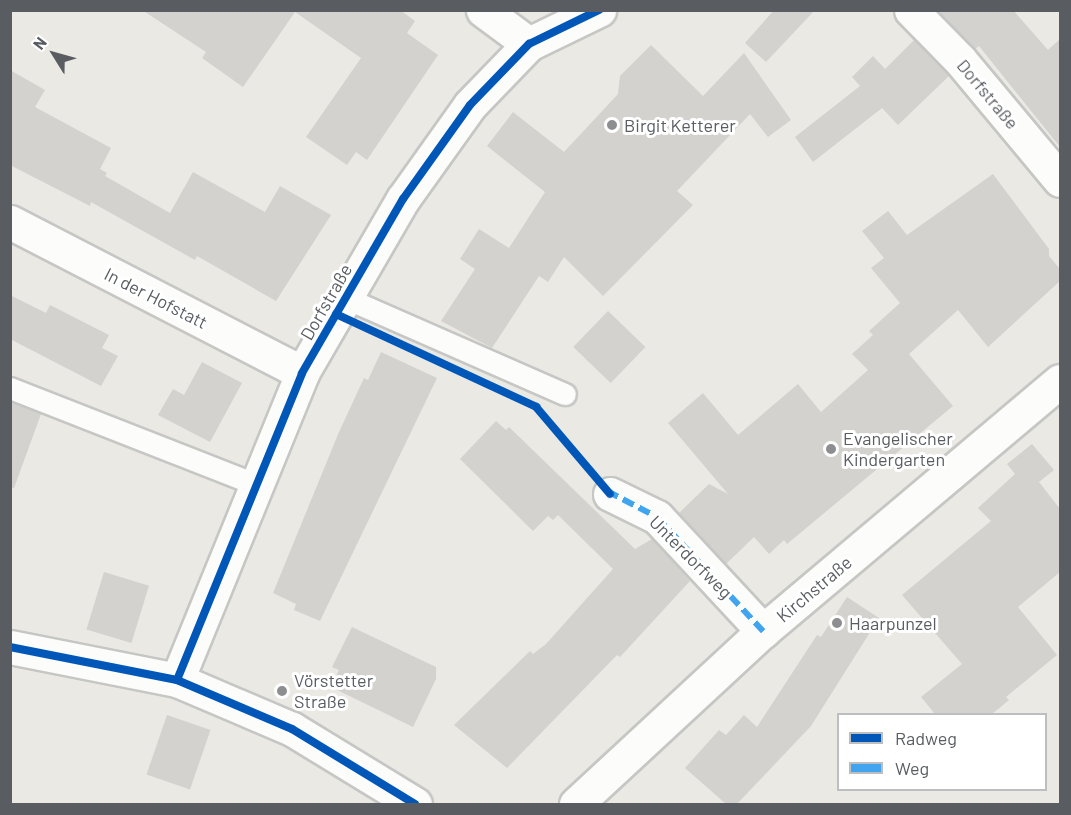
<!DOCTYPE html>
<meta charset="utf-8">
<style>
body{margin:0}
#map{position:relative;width:1071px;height:815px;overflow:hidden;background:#eae9e3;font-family:Barlow,sans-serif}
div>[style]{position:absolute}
.building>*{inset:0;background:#d3d2ce;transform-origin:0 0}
.roads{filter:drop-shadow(2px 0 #c6c7c5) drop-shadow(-2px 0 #c6c7c5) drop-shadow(0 2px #c6c7c5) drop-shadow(0 -2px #c6c7c5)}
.service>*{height:21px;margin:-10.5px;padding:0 10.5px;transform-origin:10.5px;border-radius:10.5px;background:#fcfcfb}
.minor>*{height:33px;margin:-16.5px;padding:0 16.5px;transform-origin:16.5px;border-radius:16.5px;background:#fcfcfb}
.tertiary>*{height:33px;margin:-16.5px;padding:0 16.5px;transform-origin:16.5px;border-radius:16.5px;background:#fcfcfb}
.quiet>*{height:6px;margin-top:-3px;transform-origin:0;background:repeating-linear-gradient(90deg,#40a5ee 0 12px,transparent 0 18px)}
.cycleway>*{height:8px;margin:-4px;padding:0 4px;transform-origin:4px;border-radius:4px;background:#0057b8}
.dots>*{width:16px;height:16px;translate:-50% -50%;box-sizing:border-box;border:3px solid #fff;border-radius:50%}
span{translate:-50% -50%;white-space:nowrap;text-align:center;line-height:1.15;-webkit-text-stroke:6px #fff;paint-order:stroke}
.street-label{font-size:18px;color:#595d62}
.poi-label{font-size:18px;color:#595d62}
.left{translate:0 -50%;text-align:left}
.frame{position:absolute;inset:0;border:12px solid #595d62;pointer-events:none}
.legend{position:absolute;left:837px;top:713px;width:210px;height:78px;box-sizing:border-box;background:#fff;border:2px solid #bdbec0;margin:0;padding:8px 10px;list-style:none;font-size:18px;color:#595d62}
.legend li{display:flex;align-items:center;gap:12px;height:30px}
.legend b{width:30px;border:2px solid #bdbec0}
.north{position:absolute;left:24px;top:24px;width:60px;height:60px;-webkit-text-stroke:4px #fff;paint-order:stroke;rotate:307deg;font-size:16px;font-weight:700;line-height:24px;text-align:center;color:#595d62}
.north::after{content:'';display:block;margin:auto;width:21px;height:27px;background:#595d62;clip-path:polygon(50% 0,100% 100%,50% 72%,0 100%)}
</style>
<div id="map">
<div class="building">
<i style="clip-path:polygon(142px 10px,400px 10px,415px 21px,407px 33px,438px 55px,367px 160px,356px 152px,347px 165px,306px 137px,361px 58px,295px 12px,243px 87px,202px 58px,206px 52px)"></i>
<i style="clip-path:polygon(774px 10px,815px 10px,766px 62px,745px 43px)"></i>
<i style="clip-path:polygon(943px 10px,1013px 10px,1048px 50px,1060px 39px,1060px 147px,979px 46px,975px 49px,940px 13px)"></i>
<i style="clip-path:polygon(914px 40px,949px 76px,898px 125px,882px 108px,813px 162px,795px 137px,860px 86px,852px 77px,873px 56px,885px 69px)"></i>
<i style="clip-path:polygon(651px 45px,703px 96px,744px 53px,791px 120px,768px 137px,750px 114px,677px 191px,693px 205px,603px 296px,564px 257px,548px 282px,539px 276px,492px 348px,441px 321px,475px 269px,460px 259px,479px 229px,509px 248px,545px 192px,487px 146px,513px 112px,564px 152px,618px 94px,620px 76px)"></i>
<i style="clip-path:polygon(10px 70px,45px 90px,35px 107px,111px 148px,100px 169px,107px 173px,105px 176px,170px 213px,193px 172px,265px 212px,280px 186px,331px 215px,276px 301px,197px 256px,195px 260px,91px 202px,90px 206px,10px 165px)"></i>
<i style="clip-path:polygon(993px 174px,1049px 249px,1049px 256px,1060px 269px,1060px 281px,988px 347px,958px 310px,909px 354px,953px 406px,787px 544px,784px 540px,769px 554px,754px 537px,726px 564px,679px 513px,709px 484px,728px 494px,668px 423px,703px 393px,738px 435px,798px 384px,821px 412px,868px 370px,852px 354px,873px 335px,869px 331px,900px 303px,871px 268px,884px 258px,862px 231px,888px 211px,907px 235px)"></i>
<i style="clip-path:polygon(10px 295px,46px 313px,50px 305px,109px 335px,102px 348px,118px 356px,101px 386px,10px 339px)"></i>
<i style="left:608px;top:311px;width:52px;height:50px;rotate:44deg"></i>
<i style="clip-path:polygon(381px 352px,437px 378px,320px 621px,294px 610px,296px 604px,273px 593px,339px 432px,364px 378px,368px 380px)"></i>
<i style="clip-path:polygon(202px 362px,242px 383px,210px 442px,158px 415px,173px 389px,184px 395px)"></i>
<i style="clip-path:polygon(10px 402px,41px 414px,14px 488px,10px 487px)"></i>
<i style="clip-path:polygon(496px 421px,506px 430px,509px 427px,635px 549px,652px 539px,690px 581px,620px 657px,617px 655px,507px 768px,454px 725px,530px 651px,533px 654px,546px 644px,613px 569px,558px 515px,553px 520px,548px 516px,533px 531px,460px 459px)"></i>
<i style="clip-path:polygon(1032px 444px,1054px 470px,1039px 482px,1060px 509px,1060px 572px,1018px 607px,1057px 655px,1006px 697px,1009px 700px,992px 714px,935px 714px,921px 697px,962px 664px,902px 595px,991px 521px,978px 508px,1015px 474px,1007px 464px)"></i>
<i style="left:104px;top:572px;width:47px;height:60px;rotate:17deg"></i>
<i style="clip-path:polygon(847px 597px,879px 618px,811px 726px,737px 804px,726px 804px,685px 768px,719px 730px,726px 735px,744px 715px,757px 727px,817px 635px,821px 637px)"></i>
<i style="clip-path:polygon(352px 627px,436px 667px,436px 679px,413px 727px,331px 687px,339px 670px,332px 667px)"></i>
<i style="left:167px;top:715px;width:46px;height:63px;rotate:19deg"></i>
</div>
<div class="roads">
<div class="service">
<i style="left:346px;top:298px;width:239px;rotate:23.7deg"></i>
<i style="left:10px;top:388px;width:265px;rotate:21.4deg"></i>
</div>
<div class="minor">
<i style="left:483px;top:10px;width:57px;rotate:36.5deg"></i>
<i style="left:911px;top:10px;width:70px;rotate:45.6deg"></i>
<i style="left:960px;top:60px;width:156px;rotate:50.2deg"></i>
<i style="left:10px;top:222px;width:329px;rotate:27.3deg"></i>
<i style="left:610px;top:494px;width:52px;rotate:26.1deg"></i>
<i style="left:657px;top:517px;width:156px;rotate:47.1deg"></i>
<i style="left:177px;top:680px;width:331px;rotate:-67.8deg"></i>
<i style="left:302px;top:373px;width:201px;rotate:-59.9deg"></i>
<i style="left:403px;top:199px;width:115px;rotate:-54.5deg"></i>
<i style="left:470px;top:105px;width:85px;rotate:-46deg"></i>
<i style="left:529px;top:44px;width:78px;rotate:-25.9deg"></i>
<i style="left:576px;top:804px;width:255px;rotate:-42.8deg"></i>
<i style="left:763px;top:631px;width:388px;rotate:-40.1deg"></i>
</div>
<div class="tertiary">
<i style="left:10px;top:647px;width:170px;rotate:11.2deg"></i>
<i style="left:177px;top:680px;width:125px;rotate:23.1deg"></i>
<i style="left:292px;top:729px;width:144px;rotate:31.4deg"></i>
</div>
</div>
<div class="quiet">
<i style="left:607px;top:491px;width:56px;rotate:27.5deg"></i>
<i style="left:657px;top:517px;width:156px;rotate:47.1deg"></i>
</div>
<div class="cycleway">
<i style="left:336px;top:314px;width:221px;rotate:24.9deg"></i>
<i style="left:536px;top:407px;width:114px;rotate:49.6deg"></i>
<i style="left:10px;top:647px;width:170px;rotate:11.2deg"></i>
<i style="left:177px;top:680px;width:125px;rotate:23.1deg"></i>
<i style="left:292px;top:729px;width:144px;rotate:31.4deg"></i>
<i style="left:177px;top:680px;width:331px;rotate:-67.8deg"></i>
<i style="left:302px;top:373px;width:201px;rotate:-59.9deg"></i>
<i style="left:403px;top:199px;width:115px;rotate:-54.5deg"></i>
<i style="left:470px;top:105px;width:85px;rotate:-46deg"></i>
<i style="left:529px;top:44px;width:78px;rotate:-25.9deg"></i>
</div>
<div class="dots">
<i style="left:612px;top:125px;background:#8c8e8f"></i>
<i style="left:831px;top:449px;background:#8c8e8f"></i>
<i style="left:837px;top:623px;background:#8c8e8f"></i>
<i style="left:282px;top:691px;background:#8c8e8f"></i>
</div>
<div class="street-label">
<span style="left:988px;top:94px;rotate:50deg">Dorfstraße</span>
<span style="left:156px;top:298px;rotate:27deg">In der Hofstatt</span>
<span style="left:326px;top:302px;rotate:-60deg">Dorfstraße</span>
<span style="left:691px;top:557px;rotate:45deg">Unterdorfweg</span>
<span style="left:814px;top:589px;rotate:-40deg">Kirchstraße</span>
</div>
<div class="poi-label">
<span class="left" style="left:624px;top:125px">Birgit Ketterer</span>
<span class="left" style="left:843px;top:449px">Evangelischer<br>Kindergarten</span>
<span class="left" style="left:849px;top:623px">Haarpunzel</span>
<span class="left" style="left:294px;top:691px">Vörstetter<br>Straße</span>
</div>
<div class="frame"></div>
<ul class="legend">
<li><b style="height:8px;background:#0057b8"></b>Radweg</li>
<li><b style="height:8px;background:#40a5ee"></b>Weg</li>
</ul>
<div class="north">N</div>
</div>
